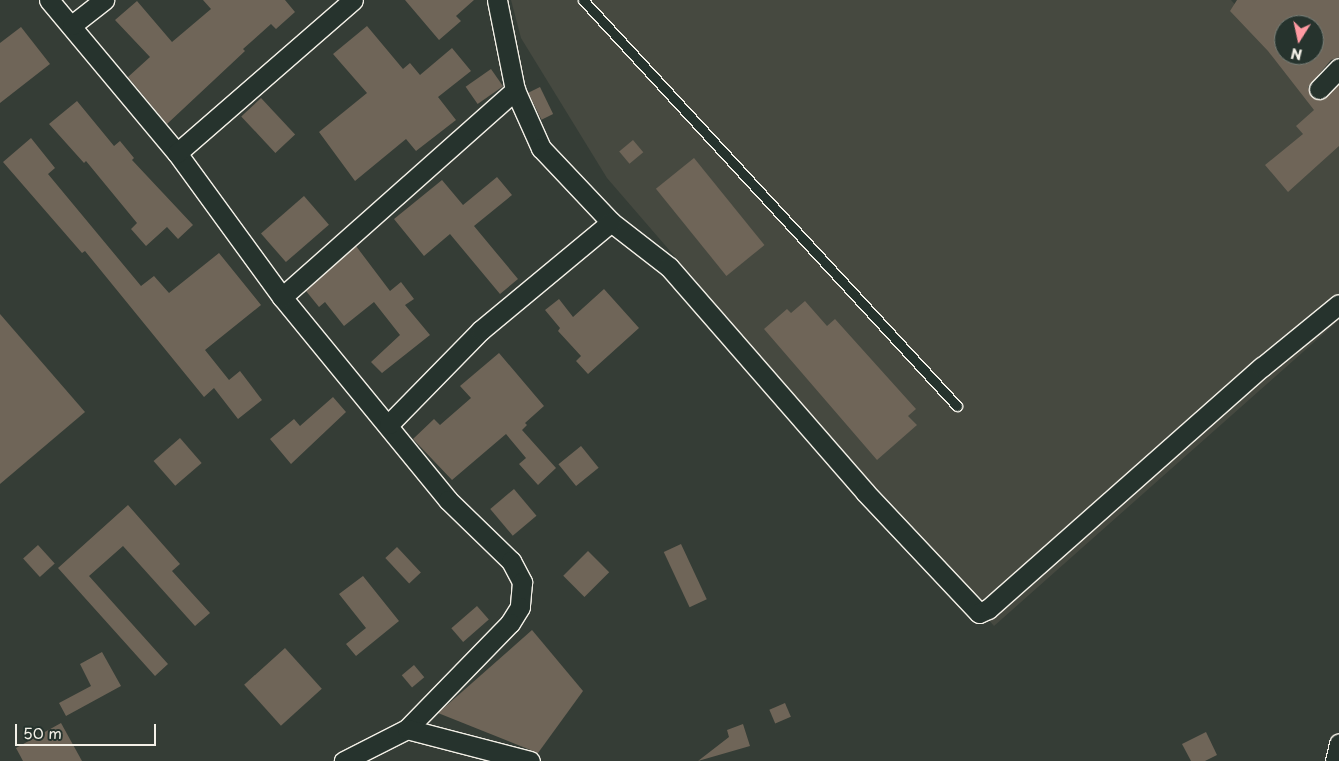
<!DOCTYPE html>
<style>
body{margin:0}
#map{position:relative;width:1339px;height:761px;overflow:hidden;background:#353d36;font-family:"Playpen Sans",sans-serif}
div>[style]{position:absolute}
.built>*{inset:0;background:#464940}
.building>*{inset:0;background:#6f6558;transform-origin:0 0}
.roads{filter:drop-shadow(1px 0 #f4f1e8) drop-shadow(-1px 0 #f4f1e8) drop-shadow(0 1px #f4f1e8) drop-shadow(0 -1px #f4f1e8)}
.lane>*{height:9px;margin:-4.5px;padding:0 4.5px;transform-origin:4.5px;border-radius:4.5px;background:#26332d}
.street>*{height:19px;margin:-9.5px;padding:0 9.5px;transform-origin:9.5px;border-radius:9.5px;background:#26332d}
span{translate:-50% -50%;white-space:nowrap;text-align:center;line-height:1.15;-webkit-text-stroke:4.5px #26332d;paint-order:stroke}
.north{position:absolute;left:1274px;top:15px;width:50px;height:50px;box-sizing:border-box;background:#26332d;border:1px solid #787f78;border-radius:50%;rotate:190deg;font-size:14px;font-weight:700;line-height:20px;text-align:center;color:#f4f1e8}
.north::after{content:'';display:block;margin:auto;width:18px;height:22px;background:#ff9aa2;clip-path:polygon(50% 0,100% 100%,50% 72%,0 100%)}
.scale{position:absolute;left:15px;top:724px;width:141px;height:22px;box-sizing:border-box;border:2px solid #f4f1e8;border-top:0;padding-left:6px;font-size:15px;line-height:18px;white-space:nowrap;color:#f4f1e8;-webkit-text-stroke:4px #26332d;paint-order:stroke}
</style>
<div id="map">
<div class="built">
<i style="clip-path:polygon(511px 0,1231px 0,1339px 122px,1339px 320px,994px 626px,607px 178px,521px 38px)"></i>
</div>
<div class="building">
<i style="clip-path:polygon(203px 0,285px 0,295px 12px,276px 29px,271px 24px,243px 49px,245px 51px,167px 124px,128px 77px,150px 57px,115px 20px,137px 1px,172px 42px,211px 9px)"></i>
<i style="clip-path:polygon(405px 0,474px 0,456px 16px,461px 21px,439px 40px)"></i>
<i style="clip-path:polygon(evenodd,1237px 0,1339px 0,1339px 57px,1331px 60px,1308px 87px,1312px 97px,1322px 100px,1339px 84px,1339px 146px,1288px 192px,1265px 165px,1303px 134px,1296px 126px,1314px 110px,1268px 51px,1230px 11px,1237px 0,1284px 25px,1314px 25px,1314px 55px,1284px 55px,1284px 25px)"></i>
<i style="clip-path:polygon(367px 26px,403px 69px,410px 63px,420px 75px,452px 48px,471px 71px,438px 97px,456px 120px,416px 151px,406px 139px,355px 181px,319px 132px,367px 93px,333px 54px)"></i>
<i style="clip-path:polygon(21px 27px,50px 64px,0 103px,0 43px)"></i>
<i style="left:491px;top:69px;width:21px;height:31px;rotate:55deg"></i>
<i style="left:540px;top:87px;width:30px;height:13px;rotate:64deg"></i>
<i style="left:261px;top:98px;width:50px;height:27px;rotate:47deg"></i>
<i style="clip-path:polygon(77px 101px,114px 146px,120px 141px,134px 158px,132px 160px,193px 225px,178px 239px,167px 227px,146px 246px,131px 229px,137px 223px,86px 161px,84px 163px,49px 124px)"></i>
<i style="clip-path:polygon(31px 138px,55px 168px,48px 174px,141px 286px,154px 276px,169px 293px,219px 253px,261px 305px,205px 350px,229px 380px,240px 371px,262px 400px,238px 419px,214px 388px,204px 397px,85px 251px,82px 253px,3px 162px)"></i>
<i style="left:633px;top:140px;width:16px;height:18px;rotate:50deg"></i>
<i style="left:694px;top:158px;width:112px;height:49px;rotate:51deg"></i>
<i style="clip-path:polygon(497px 177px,512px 195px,474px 226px,518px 279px,500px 294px,450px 234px,424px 256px,394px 219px,442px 180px,463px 205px)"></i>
<i style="left:304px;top:196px;width:38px;height:57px;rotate:49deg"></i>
<i style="clip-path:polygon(356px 246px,390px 291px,401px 282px,414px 299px,405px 305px,430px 335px,382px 373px,371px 362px,400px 335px,374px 302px,344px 326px,325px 302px,319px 307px,306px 291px)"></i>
<i style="clip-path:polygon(604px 289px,639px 328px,588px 374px,576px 361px,581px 356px,558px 331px,560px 328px,545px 310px,559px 299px,573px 317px)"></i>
<i style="clip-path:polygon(805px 301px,827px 326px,835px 319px,916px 409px,908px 416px,917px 425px,877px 460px,764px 329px,787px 309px,791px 313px)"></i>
<i style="clip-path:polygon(0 314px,85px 412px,0 484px)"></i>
<i style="clip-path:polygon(499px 353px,544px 406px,525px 423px,527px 425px,522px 430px,556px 468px,538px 485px,519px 464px,526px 458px,506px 434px,452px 480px,413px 439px,434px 419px,440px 425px,471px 398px,460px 386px)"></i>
<i style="clip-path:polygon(333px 397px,346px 412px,291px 464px,270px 439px,294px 419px,300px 426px)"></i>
<i style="left:180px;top:438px;width:33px;height:35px;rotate:49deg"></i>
<i style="left:581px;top:446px;width:28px;height:29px;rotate:51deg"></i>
<i style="left:514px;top:489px;width:35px;height:31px;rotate:50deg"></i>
<i style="clip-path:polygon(128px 505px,180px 564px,172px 571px,210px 613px,195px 626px,123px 546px,89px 576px,168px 664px,155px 676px,58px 568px)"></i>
<i style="left:681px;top:544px;width:61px;height:19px;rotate:65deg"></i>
<i style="left:38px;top:545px;width:25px;height:20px;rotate:48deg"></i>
<i style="left:397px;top:547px;width:35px;height:16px;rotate:47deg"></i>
<i style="left:588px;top:551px;width:30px;height:35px;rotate:45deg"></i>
<i style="clip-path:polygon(363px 576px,399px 621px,356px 656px,346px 644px,366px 628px,339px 594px)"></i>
<i style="left:477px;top:606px;width:18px;height:34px;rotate:49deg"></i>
<i style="clip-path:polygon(532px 630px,583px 691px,538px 753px,438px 713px)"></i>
<i style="left:285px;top:648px;width:55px;height:55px;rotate:48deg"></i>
<i style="clip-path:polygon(102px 652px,121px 686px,66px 716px,59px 703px,91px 686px,80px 664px)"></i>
<i style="left:414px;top:665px;width:16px;height:16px;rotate:50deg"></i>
<i style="left:785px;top:703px;width:15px;height:17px;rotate:67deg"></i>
<i style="clip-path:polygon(61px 723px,82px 761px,23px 761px,16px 748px)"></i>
<i style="clip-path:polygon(743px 724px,750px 746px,698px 761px,729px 737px,727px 730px)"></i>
<i style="clip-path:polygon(1206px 732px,1217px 755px,1205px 761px,1191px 761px,1182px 744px)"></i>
</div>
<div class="roads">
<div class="lane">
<i style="left:583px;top:0;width:552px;rotate:47.35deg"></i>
</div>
<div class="street">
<i style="left:49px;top:0;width:199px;rotate:50.1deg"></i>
<i style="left:177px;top:153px;width:178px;rotate:53.9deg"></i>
<i style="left:282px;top:297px;width:262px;rotate:50.7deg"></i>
<i style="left:448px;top:500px;width:88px;rotate:44.1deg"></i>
<i style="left:511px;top:561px;width:24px;rotate:62deg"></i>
<i style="left:522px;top:582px;width:25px;rotate:95deg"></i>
<i style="left:520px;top:607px;width:19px;rotate:122deg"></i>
<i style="left:510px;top:623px;width:148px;rotate:134.2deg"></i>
<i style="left:407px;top:729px;width:71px;rotate:153.1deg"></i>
<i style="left:497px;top:0;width:92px;rotate:78.7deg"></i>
<i style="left:515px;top:90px;width:64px;rotate:65.9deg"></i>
<i style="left:541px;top:148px;width:102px;rotate:46.6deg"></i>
<i style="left:611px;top:222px;width:73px;rotate:37.8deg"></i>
<i style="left:669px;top:267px;width:298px;rotate:48.9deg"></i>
<i style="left:865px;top:492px;width:166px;rotate:46.7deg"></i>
<i style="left:979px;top:613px;width:10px;rotate:-24deg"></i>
<i style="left:988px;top:609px;width:366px;rotate:-41.5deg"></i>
<i style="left:1262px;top:367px;width:99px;rotate:-39.3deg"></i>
<i style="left:72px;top:25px;width:41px;rotate:-38deg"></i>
<i style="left:1319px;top:89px;width:29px;rotate:-46deg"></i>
<i style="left:177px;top:153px;width:233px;rotate:-41deg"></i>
<i style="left:282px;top:297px;width:312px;rotate:-41.6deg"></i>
<i style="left:389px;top:424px;width:132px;rotate:-45.6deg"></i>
<i style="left:481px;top:330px;width:169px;rotate:-39.7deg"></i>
<i style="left:407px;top:729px;width:127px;rotate:14.6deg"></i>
<i style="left:1335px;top:761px;width:18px;rotate:-77deg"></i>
</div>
</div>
<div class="north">N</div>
<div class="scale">50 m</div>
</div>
